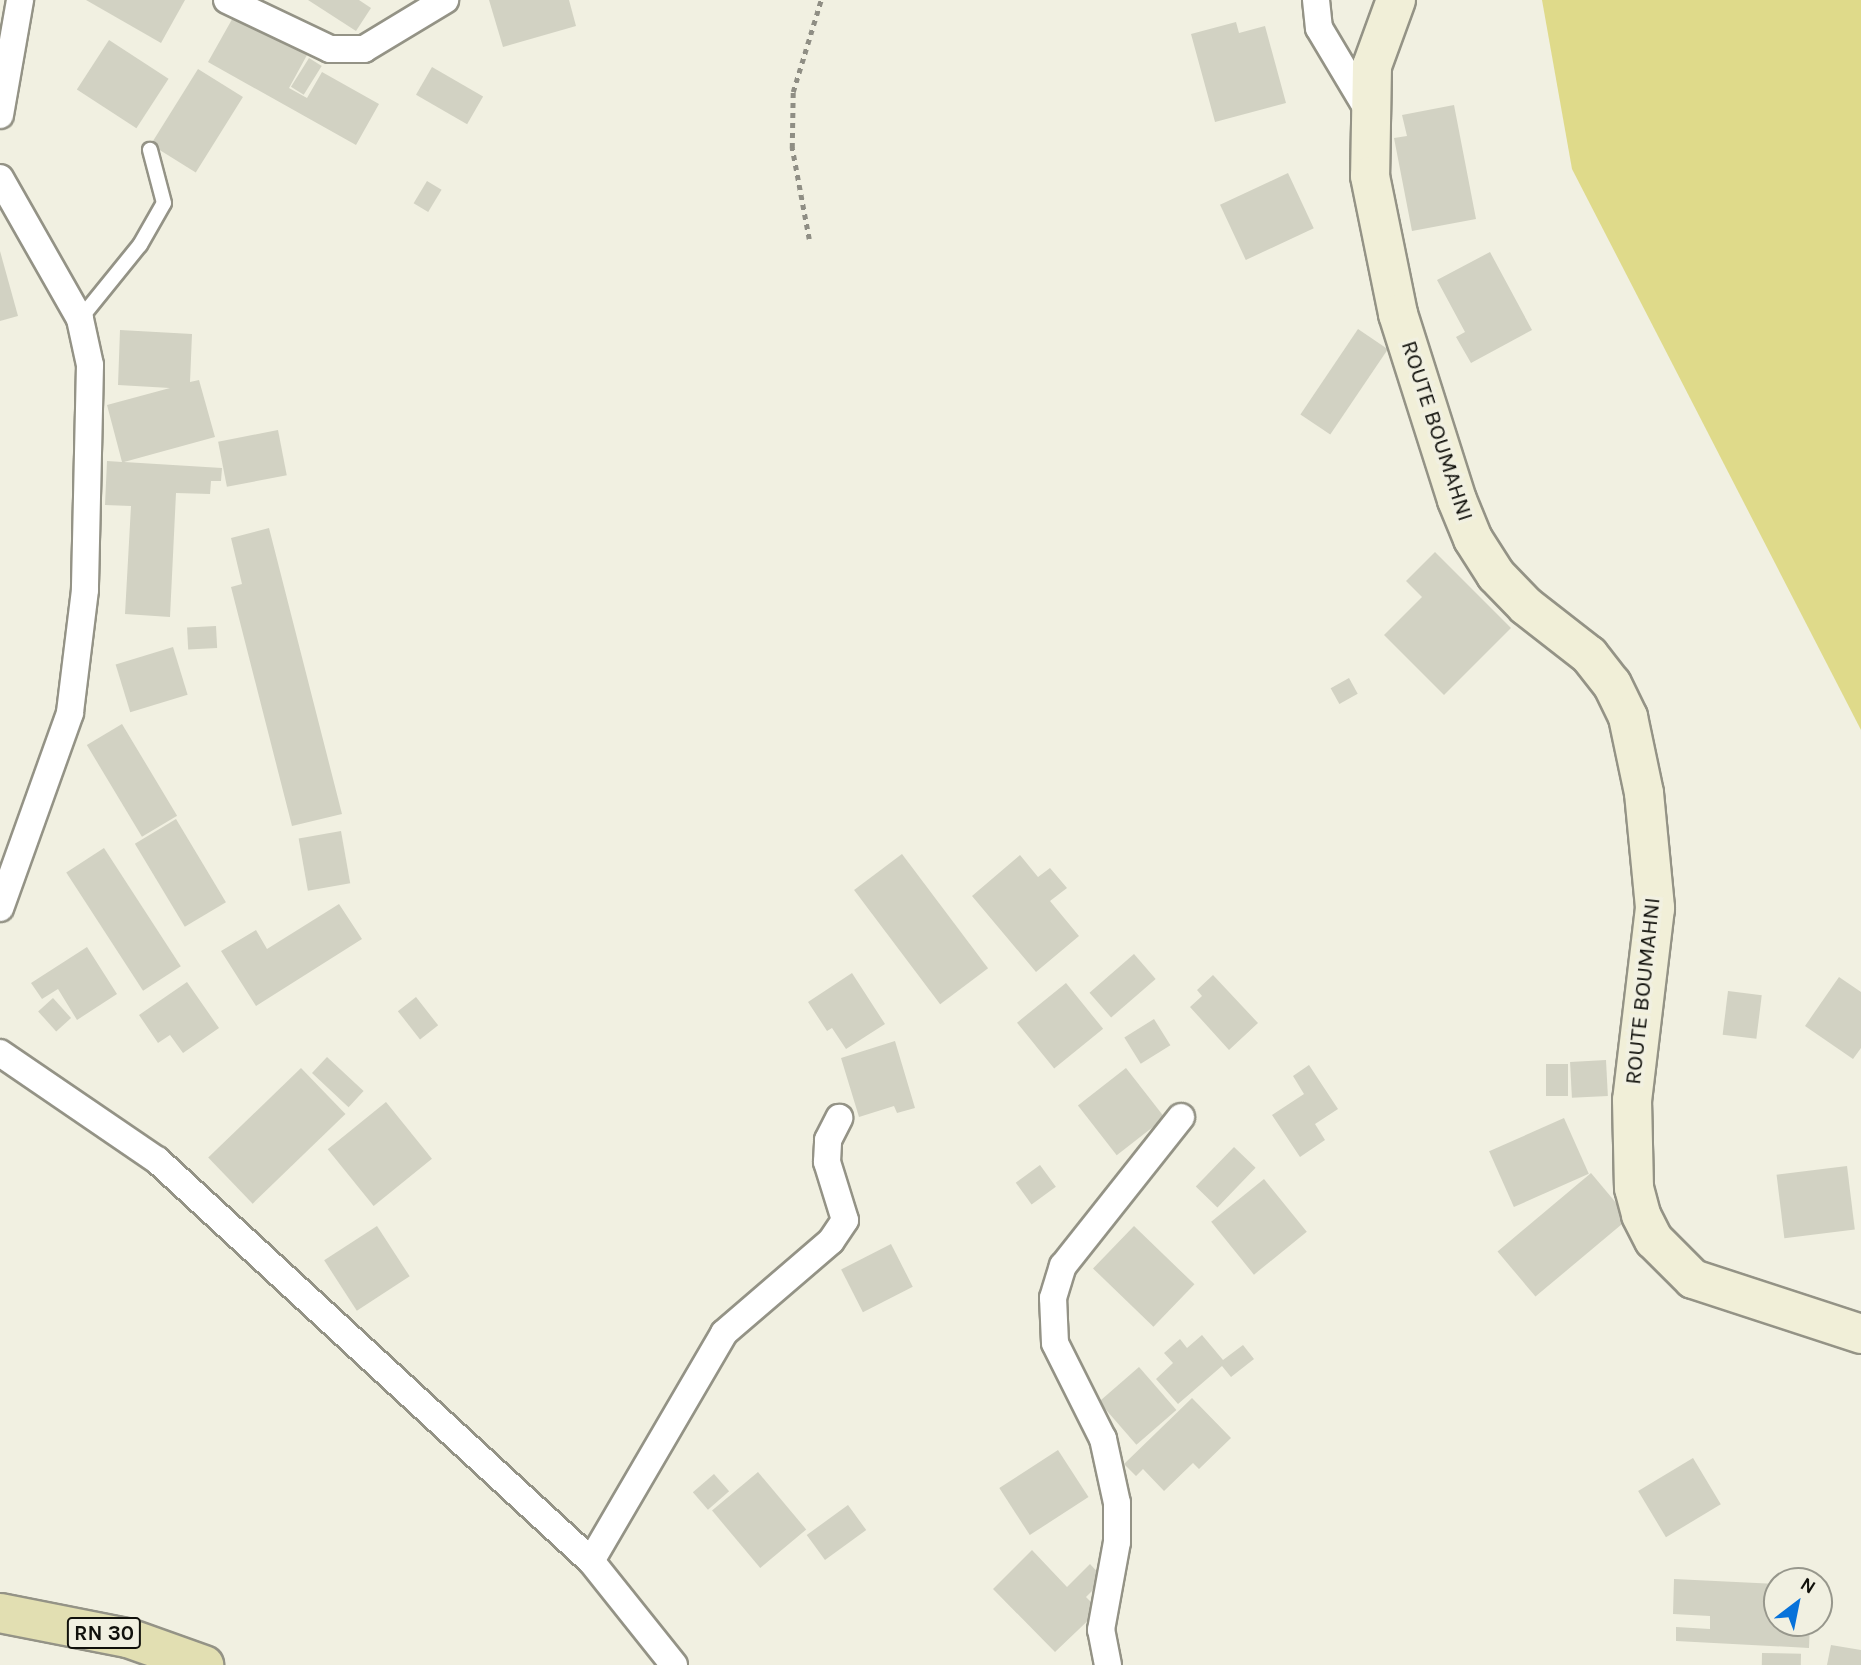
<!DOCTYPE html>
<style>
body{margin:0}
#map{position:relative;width:1861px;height:1665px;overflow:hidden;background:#f1f0e1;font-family:Karla,sans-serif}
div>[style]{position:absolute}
.green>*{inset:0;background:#dfda8a}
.building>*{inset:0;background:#d2d2c3;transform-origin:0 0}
.path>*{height:4.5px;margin-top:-2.25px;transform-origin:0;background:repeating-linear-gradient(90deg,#8f8e84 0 5px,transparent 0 10px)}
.roads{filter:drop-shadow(2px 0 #949386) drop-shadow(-2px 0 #949386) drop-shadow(0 2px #949386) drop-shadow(0 -2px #949386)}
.service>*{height:14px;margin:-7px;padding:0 7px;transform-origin:7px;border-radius:7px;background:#fff}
.minor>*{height:26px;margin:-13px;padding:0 13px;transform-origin:13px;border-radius:13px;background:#fff}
.secondary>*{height:38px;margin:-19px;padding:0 19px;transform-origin:19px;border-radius:19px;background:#f1efd8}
.primary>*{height:38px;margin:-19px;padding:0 19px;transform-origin:19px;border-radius:19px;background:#e2dfb2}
span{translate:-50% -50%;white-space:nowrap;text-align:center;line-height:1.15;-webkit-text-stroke:7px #f1f0e1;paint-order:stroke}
.shield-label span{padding:2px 5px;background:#f1f0e1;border:2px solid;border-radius:5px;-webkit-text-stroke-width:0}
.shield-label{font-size:21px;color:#11110c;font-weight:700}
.street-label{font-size:23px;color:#11110c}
.north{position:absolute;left:1763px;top:1567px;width:70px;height:70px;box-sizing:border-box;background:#f1f0e1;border:2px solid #97978c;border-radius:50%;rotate:32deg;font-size:19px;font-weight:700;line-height:28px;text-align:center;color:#11110c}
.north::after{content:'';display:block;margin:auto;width:24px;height:32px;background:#0772da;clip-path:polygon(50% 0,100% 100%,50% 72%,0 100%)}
</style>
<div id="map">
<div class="green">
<i style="clip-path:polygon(1542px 0,1861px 0,1861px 730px,1572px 169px)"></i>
</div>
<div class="building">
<i style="clip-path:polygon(86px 0,185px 0,161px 43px)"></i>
<i style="clip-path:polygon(308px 0,359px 0,371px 8px,356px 31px)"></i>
<i style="clip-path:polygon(489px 0,569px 0,576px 26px,503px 47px)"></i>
<i style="clip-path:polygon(235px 14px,307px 55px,289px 88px,307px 98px,322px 72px,379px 104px,356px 145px,208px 62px)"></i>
<i style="clip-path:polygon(1236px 22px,1239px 33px,1265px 26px,1286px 103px,1215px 122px,1191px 34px)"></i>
<i style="left:109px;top:40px;width:71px;height:59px;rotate:33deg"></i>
<i style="left:309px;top:58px;width:15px;height:34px;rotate:32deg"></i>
<i style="left:432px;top:67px;width:59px;height:32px;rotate:30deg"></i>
<i style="left:198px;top:69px;width:53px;height:89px;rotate:32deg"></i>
<i style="clip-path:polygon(1454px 105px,1476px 219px,1412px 231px,1394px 138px,1407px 136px,1402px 115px)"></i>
<i style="left:1288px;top:173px;width:61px;height:75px;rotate:65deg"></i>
<i style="left:427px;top:181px;width:17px;height:26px;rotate:31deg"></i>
<i style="clip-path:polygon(0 251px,18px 316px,0 321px)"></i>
<i style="clip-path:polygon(1490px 252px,1532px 330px,1471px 363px,1456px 337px,1465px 332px,1437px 280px)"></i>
<i style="left:1358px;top:329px;width:36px;height:103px;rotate:34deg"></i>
<i style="clip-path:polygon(120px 330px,192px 334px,190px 382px,199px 380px,215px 437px,124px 462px,222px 468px,221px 481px,211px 481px,210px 494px,176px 493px,170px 617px,125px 614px,131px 506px,105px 505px,107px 461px,122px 462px,107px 405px,170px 388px,118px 385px)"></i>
<i style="left:278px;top:430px;width:46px;height:61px;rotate:79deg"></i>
<i style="clip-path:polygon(269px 528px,342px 814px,292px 826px,231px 587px,242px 584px,231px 538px)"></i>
<i style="clip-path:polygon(1435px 552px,1511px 628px,1444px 695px,1384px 635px,1422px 597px,1406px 581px)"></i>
<i style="left:216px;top:626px;width:22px;height:29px;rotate:87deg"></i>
<i style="left:173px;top:647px;width:50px;height:60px;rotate:73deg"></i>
<i style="left:1349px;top:678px;width:18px;height:21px;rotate:61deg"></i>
<i style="left:122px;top:724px;width:107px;height:41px;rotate:59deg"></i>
<i style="left:176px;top:819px;width:97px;height:48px;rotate:59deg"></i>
<i style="left:341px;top:831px;width:53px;height:43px;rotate:80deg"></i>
<i style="left:104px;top:848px;width:141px;height:45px;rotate:57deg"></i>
<i style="left:902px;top:854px;width:143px;height:60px;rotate:53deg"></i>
<i style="clip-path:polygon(1020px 855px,1038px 877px,1050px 868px,1067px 888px,1050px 901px,1079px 936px,1036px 972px,972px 896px)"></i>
<i style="clip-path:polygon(339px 904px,362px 939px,256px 1006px,221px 951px,256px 930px,267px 949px)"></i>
<i style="clip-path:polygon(87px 947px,117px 994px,77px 1020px,58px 989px,42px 999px,31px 983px)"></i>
<i style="left:1134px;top:954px;width:33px;height:59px;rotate:49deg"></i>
<i style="clip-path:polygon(852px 973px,885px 1024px,846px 1049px,832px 1028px,827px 1031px,808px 1002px)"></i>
<i style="clip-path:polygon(1213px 975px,1258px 1023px,1229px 1050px,1190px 1007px,1202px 996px,1197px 990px)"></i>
<i style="clip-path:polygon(1839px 977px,1861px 992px,1861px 1048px,1853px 1059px,1805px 1026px)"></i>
<i style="clip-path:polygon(187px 982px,219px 1028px,183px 1053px,170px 1035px,158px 1043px,139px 1015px)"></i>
<i style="left:1066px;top:983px;width:59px;height:63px;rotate:51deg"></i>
<i style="left:1728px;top:991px;width:34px;height:44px;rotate:7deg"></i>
<i style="left:416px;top:997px;width:36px;height:23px;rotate:52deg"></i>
<i style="left:53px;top:998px;width:27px;height:20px;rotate:48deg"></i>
<i style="left:1154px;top:1019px;width:31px;height:35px;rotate:58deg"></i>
<i style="clip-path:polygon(895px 1041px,915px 1108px,897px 1113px,894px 1106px,859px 1117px,841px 1058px)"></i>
<i style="left:327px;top:1057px;width:50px;height:22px;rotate:43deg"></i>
<i style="left:1606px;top:1060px;width:36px;height:36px;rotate:87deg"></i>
<i style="left:1546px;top:1064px;width:22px;height:32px"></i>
<i style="clip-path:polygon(1309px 1065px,1338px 1109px,1315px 1124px,1325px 1140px,1300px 1157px,1272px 1115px,1304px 1094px,1293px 1076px)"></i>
<i style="left:301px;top:1068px;width:64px;height:129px;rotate:46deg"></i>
<i style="left:1126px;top:1068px;width:63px;height:61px;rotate:52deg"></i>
<i style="left:386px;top:1102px;width:73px;height:75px;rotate:51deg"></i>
<i style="left:1564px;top:1118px;width:61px;height:82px;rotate:66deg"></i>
<i style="left:1234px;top:1147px;width:30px;height:55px;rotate:44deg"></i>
<i style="left:1040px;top:1165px;width:27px;height:30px;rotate:54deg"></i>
<i style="left:1847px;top:1166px;width:64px;height:71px;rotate:83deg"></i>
<i style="left:1591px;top:1173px;width:59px;height:122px;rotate:50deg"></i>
<i style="left:1264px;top:1179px;width:68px;height:68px;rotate:51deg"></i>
<i style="left:377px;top:1226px;width:60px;height:63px;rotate:57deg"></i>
<i style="left:1134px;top:1226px;width:84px;height:59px;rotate:44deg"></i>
<i style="left:891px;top:1244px;width:48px;height:56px;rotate:63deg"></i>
<i style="clip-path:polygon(1202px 1335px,1223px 1360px,1243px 1345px,1254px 1359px,1231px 1377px,1222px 1366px,1178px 1404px,1156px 1379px,1173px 1363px,1164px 1353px,1180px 1339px,1187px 1348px)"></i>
<i style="left:1139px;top:1367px;width:57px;height:53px;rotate:49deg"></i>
<i style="clip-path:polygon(1192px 1398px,1231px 1438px,1199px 1469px,1193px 1463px,1164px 1491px,1143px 1469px,1136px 1476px,1124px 1464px)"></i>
<i style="left:1058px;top:1450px;width:56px;height:70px;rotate:57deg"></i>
<i style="left:1693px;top:1458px;width:54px;height:64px;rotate:59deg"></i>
<i style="left:758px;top:1472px;width:75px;height:60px;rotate:50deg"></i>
<i style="left:714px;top:1474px;width:23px;height:28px;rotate:49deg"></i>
<i style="left:848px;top:1505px;width:31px;height:51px;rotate:54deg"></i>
<i style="clip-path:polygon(1032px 1550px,1067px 1587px,1090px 1564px,1104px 1579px,1086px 1597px,1099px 1610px,1055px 1652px,993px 1589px)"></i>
<i style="clip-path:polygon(1674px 1579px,1777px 1584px,1777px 1623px,1810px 1623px,1809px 1648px,1676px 1641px,1676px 1627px,1710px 1629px,1710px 1616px,1673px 1614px)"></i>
<i style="clip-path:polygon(1831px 1645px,1861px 1650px,1861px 1665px,1827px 1665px)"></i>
<i style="left:1762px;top:1653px;width:39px;height:12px;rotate:1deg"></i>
</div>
<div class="path">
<i style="left:809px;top:239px;width:93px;rotate:-100.6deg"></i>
<i style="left:792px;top:148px;width:56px;rotate:-89deg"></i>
<i style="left:793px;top:92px;width:96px;rotate:-73.1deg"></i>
</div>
<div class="roads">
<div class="service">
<i style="left:80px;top:319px;width:95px;rotate:-51deg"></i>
<i style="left:140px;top:245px;width:48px;rotate:-60.3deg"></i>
<i style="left:164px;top:203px;width:55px;rotate:-104.8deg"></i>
</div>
<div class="minor">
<i style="left:227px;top:0;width:114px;rotate:25.4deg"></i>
<i style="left:330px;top:49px;width:34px"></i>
<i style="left:364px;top:49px;width:95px;rotate:-31.2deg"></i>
<i style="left:1316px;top:0;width:28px;rotate:84deg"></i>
<i style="left:1319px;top:28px;width:98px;rotate:59.2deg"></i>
<i style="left:0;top:115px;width:117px;rotate:-80.1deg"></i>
<i style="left:0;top:178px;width:162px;rotate:60.4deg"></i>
<i style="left:80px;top:319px;width:47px;rotate:77.7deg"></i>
<i style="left:90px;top:365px;width:225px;rotate:91.3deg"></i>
<i style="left:85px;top:590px;width:124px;rotate:97deg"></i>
<i style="left:70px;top:713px;width:207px;rotate:109.7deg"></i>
<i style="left:0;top:1053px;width:190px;rotate:34.3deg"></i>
<i style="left:157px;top:1160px;width:591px;rotate:42.74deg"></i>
<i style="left:591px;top:1561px;width:133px;rotate:51.4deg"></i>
<i style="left:591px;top:1561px;width:264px;rotate:-59.7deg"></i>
<i style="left:724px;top:1333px;width:141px;rotate:-40.7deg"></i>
<i style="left:831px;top:1241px;width:25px;rotate:-56deg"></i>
<i style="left:845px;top:1220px;width:61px;rotate:-107.2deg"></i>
<i style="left:827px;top:1162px;width:22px;rotate:-87deg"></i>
<i style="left:828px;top:1140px;width:25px;rotate:-63deg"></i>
<i style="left:1108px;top:1665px;width:36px;rotate:-101deg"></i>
<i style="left:1101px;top:1630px;width:89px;rotate:-79.7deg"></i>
<i style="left:1117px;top:1542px;width:39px;rotate:-90deg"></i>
<i style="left:1117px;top:1503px;width:66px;rotate:-102.3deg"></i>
<i style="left:1103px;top:1439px;width:107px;rotate:-116.6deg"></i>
<i style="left:1055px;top:1343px;width:45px;rotate:-92.5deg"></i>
<i style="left:1053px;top:1298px;width:34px;rotate:-73deg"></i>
<i style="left:1063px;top:1266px;width:190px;rotate:-51.6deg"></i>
</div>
<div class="secondary">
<i style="left:1396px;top:0;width:70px;rotate:110deg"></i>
<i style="left:1372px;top:66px;width:110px;rotate:91deg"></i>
<i style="left:1370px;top:176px;width:141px;rotate:78.5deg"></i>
<i style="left:1398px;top:314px;width:195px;rotate:72.4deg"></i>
<i style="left:1457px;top:500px;width:42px;rotate:67.7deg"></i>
<i style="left:1473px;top:539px;width:43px;rotate:57.4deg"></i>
<i style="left:1496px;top:575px;width:43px;rotate:45.9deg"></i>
<i style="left:1526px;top:606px;width:80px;rotate:37.9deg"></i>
<i style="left:1589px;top:655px;width:37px;rotate:52deg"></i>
<i style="left:1612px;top:684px;width:37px;rotate:64deg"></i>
<i style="left:1628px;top:717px;width:78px;rotate:78.1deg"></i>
<i style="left:1644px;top:793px;width:116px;rotate:84.5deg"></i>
<i style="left:1655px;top:908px;width:193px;rotate:96.8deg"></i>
<i style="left:1632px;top:1100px;width:88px;rotate:88.7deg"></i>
<i style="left:1634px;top:1188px;width:28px;rotate:75deg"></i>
<i style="left:1641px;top:1215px;width:28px;rotate:63deg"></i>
<i style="left:1654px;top:1240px;width:55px;rotate:45deg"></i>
<i style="left:1693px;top:1279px;width:177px;rotate:18.1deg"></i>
</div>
<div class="primary">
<i style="left:0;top:1613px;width:130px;rotate:11.1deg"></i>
<i style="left:128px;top:1638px;width:81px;rotate:19.6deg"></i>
</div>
</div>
<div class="shield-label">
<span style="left:104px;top:1633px">RN 30</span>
</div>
<div class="street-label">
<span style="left:1437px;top:431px;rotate:72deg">ROUTE BOUMAHNI</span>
<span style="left:1643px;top:991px;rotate:-84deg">ROUTE BOUMAHNI</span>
</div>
<div class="north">N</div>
</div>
